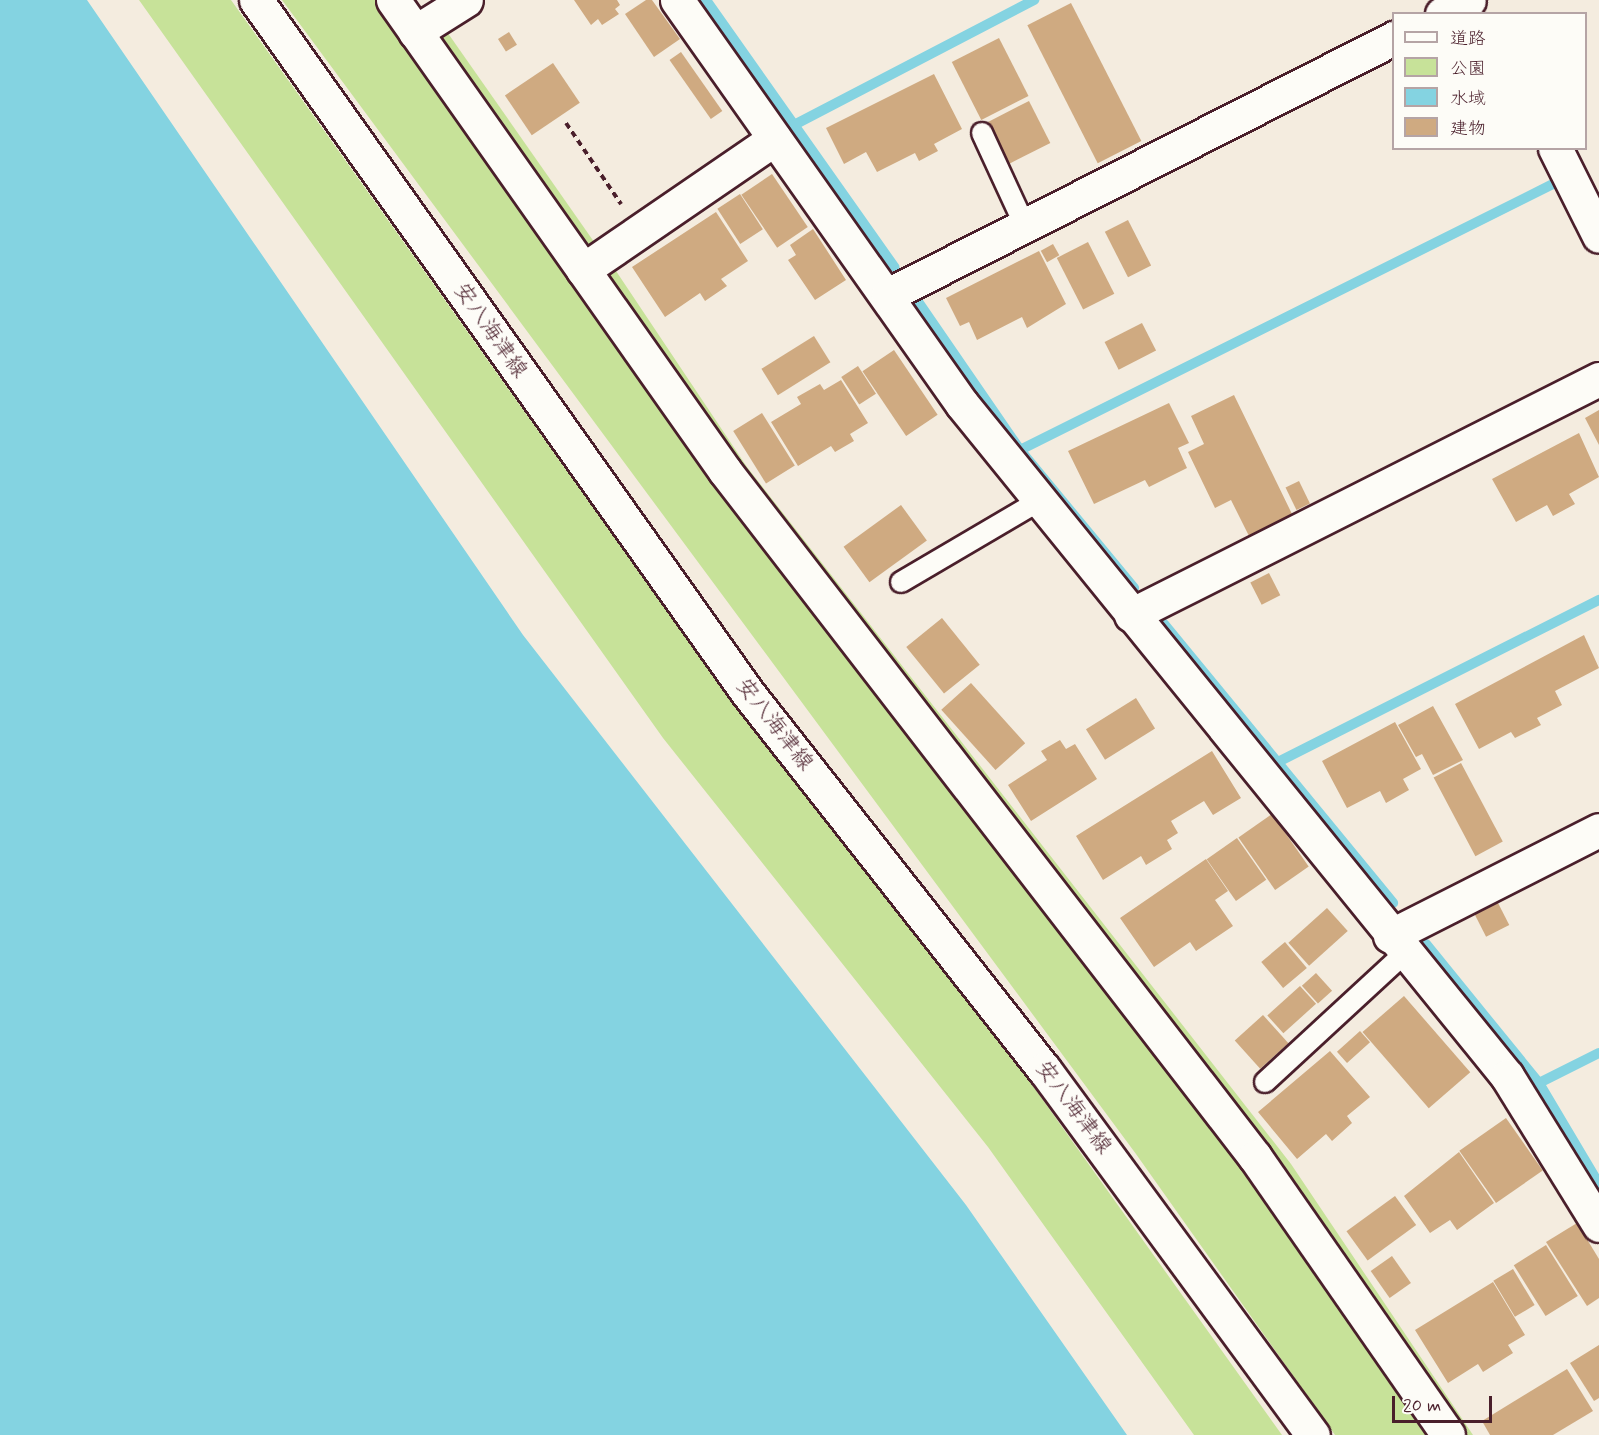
<!DOCTYPE html>
<meta charset="utf-8">
<style>
body{margin:0}
#map{position:relative;width:1599px;height:1435px;overflow:hidden;background:#f4ecdf;font-family:Mynerve,"Klee One",sans-serif}
div>[style]{position:absolute}
.green>*{inset:0;background:#c7e299;transform-origin:0 0}
.water>*{inset:0;background:#84d3e1}
.stream>*{height:10px;margin:-5px;padding:0 5px;transform-origin:5px;border-radius:5px;background:#84d3e1}
.building>*{inset:0;background:#cfaa81;transform-origin:0 0}
.path>*{height:4px;margin-top:-2px;transform-origin:0;background:repeating-linear-gradient(90deg,#4a1f2b 0 6px,transparent 0 10.5px)}
.roads{filter:drop-shadow(2px 0 #4a1f2b) drop-shadow(-2px 0 #4a1f2b) drop-shadow(0 2px #4a1f2b) drop-shadow(0 -2px #4a1f2b)}
.lane>*{height:20px;margin:-10px;padding:0 10px;transform-origin:10px;border-radius:10px;background:#fdfcf7}
.street>*{height:33px;margin:-16.5px;padding:0 16.5px;transform-origin:16.5px;border-radius:16.5px;background:#fdfcf7}
.secondary>*{height:33px;margin:-16.5px;padding:0 16.5px;transform-origin:16.5px;border-radius:16.5px;background:#fdfcf7}
span{translate:-50% -50%;white-space:nowrap;text-align:center;line-height:1.15;-webkit-text-stroke:4.5px #fdfcf7;paint-order:stroke}
.street-label{font-size:22px;color:#4a1f2b}
.legend{position:absolute;left:1392px;top:12px;width:195px;height:138px;box-sizing:border-box;background:#fdfcf7;border:2px solid #b5a4a5;margin:0;padding:8px 10px;list-style:none;font-size:18px;color:#4a1f2b}
.legend li{display:flex;align-items:center;gap:12px;height:30px}
.legend b{width:30px;border:2px solid #b5a4a5}
.scale{position:absolute;left:1392px;top:1396px;width:100px;height:27px;box-sizing:border-box;border:3px solid #4a1f2b;border-top:0;padding-left:8px;font-size:18px;line-height:21px;white-space:nowrap;color:#4a1f2b;-webkit-text-stroke:4px #fdfcf7;paint-order:stroke}
</style>
<div id="map">
<div class="green">
<i style="clip-path:polygon(139px 0,231px 0,725px 693px,1030px 1082px,1282px 1435px,1194px 1435px,988px 1147px,663px 738px)"></i>
<i style="clip-path:polygon(282px 0,381px 0,1244px 1160px,1435px 1435px,1335px 1435px,1136px 1154px)"></i>
<i style="left:445px;top:29px;width:267px;height:17px;rotate:55deg"></i>
<i style="clip-path:polygon(612px 265px,747px 467px,1291px 1164px,1473px 1435px,1456px 1435px,737px 473px,600px 272px)"></i>
</div>
<div class="water">
<i style="clip-path:polygon(0 0,87px 0,523px 635px,966px 1205px,1127px 1435px,0 1435px)"></i>
</div>
<div class="stream">
<i style="left:706px;top:0;width:327px;rotate:54.8deg"></i>
<i style="left:794px;top:125px;width:271px;rotate:-27.5deg"></i>
<i style="left:919px;top:303px;width:178px;rotate:55.5deg"></i>
<i style="left:1020px;top:450px;width:179px;rotate:50.4deg"></i>
<i style="left:1020px;top:450px;width:600px;rotate:-26.52deg"></i>
<i style="left:1164px;top:624px;width:361px;rotate:50.6deg"></i>
<i style="left:1278px;top:762px;width:360px;rotate:-26.8deg"></i>
<i style="left:1426px;top:944px;width:179px;rotate:50.9deg"></i>
<i style="left:1539px;top:1083px;width:117px;rotate:59.3deg"></i>
<i style="left:1539px;top:1083px;width:67px;rotate:-26.6deg"></i>
</div>
<div class="building">
<i style="clip-path:polygon(574px 0,617px 0,620px 5px,615px 9px,619px 14px,602px 25px,598px 19px,591px 25px)"></i>
<i style="clip-path:polygon(646px 0,652px 0,680px 39px,654px 57px,625px 14px)"></i>
<i style="left:1071px;top:3px;width:155px;height:49px;rotate:63deg"></i>
<i style="left:509px;top:32px;width:15px;height:13px;rotate:58deg"></i>
<i style="left:999px;top:38px;width:65px;height:53px;rotate:63deg"></i>
<i style="left:681px;top:52px;width:72px;height:14px;rotate:55deg"></i>
<i style="left:553px;top:63px;width:48px;height:58px;rotate:56deg"></i>
<i style="clip-path:polygon(934px 74px,962px 129px,934px 144px,938px 151px,919px 161px,915px 153px,877px 172px,866px 152px,844px 164px,826px 128px)"></i>
<i style="left:1029px;top:101px;width:47px;height:46px;rotate:63deg"></i>
<i style="left:772px;top:174px;width:64px;height:37px;rotate:56deg"></i>
<i style="left:740px;top:194px;width:42px;height:27px;rotate:57deg"></i>
<i style="clip-path:polygon(716px 212px,748px 261px,721px 279px,727px 286px,705px 301px,700px 293px,665px 317px,632px 267px)"></i>
<i style="left:1128px;top:220px;width:51px;height:26px;rotate:63deg"></i>
<i style="clip-path:polygon(813px 229px,846px 280px,815px 300px,788px 260px,796px 255px,790px 245px)"></i>
<i style="left:1088px;top:242px;width:58px;height:35px;rotate:63deg"></i>
<i style="left:1053px;top:244px;width:13px;height:14px;rotate:61deg"></i>
<i style="clip-path:polygon(1039px 251px,1066px 304px,1027px 328px,1022px 317px,977px 340px,969px 322px,960px 326px,946px 298px)"></i>
<i style="left:1142px;top:323px;width:31px;height:42px;rotate:63deg"></i>
<i style="left:814px;top:336px;width:31px;height:62px;rotate:58deg"></i>
<i style="left:894px;top:350px;width:78px;height:38px;rotate:56deg"></i>
<i style="left:858px;top:366px;width:33px;height:20px;rotate:57deg"></i>
<i style="clip-path:polygon(841px 380px,868px 423px,850px 434px,854px 441px,835px 452px,831px 446px,798px 466px,771px 422px,801px 404px,797px 397px,820px 384px,824px 390px)"></i>
<i style="clip-path:polygon(1234px 395px,1292px 514px,1249px 536px,1231px 500px,1215px 508px,1188px 452px,1204px 444px,1191px 416px)"></i>
<i style="clip-path:polygon(1169px 403px,1189px 443px,1178px 448px,1187px 468px,1149px 487px,1145px 480px,1094px 504px,1068px 451px)"></i>
<i style="clip-path:polygon(1599px 410px,1599px 445px,1585px 418px)"></i>
<i style="left:762px;top:413px;width:62px;height:34px;rotate:58deg"></i>
<i style="clip-path:polygon(1579px 433px,1599px 477px,1569px 494px,1575px 504px,1553px 516px,1547px 505px,1516px 522px,1492px 479px)"></i>
<i style="left:1299px;top:481px;width:25px;height:15px;rotate:64deg"></i>
<i style="left:901px;top:505px;width:44px;height:71px;rotate:54deg"></i>
<i style="left:1269px;top:573px;width:25px;height:21px;rotate:63deg"></i>
<i style="left:942px;top:618px;width:60px;height:46px;rotate:51deg"></i>
<i style="clip-path:polygon(1584px 635px,1599px 668px,1555px 691px,1562px 705px,1537px 718px,1541px 725px,1515px 738px,1511px 732px,1479px 749px,1455px 704px)"></i>
<i style="left:971px;top:683px;width:81px;height:40px;rotate:48deg"></i>
<i style="left:1136px;top:698px;width:36px;height:59px;rotate:58deg"></i>
<i style="clip-path:polygon(1433px 706px,1463px 760px,1433px 775px,1422px 754px,1416px 757px,1398px 725px)"></i>
<i style="clip-path:polygon(1395px 722px,1421px 769px,1403px 779px,1409px 790px,1386px 803px,1380px 791px,1347px 808px,1322px 761px)"></i>
<i style="clip-path:polygon(1060px 740px,1066px 749px,1075px 744px,1097px 779px,1031px 821px,1008px 785px,1047px 760px,1041px 751px)"></i>
<i style="clip-path:polygon(1212px 751px,1241px 798px,1213px 815px,1204px 801px,1171px 821px,1178px 833px,1167px 840px,1172px 849px,1146px 865px,1141px 856px,1103px 880px,1076px 836px)"></i>
<i style="left:1461px;top:763px;width:89px;height:31px;rotate:62deg"></i>
<i style="left:1272px;top:814px;width:64px;height:41px;rotate:55deg"></i>
<i style="left:1237px;top:838px;width:51px;height:37px;rotate:55deg"></i>
<i style="clip-path:polygon(1206px 859px,1228px 891px,1215px 900px,1233px 926px,1196px 951px,1190px 942px,1154px 967px,1120px 918px)"></i>
<i style="left:1497px;top:901px;width:27px;height:26px;rotate:63deg"></i>
<i style="left:1327px;top:908px;width:31px;height:52px;rotate:48deg"></i>
<i style="left:1285px;top:942px;width:34px;height:31px;rotate:50deg"></i>
<i style="left:1316px;top:973px;width:24px;height:19px;rotate:48deg"></i>
<i style="left:1300px;top:986px;width:24px;height:44px;rotate:48deg"></i>
<i style="left:1404px;top:996px;width:101px;height:55px;rotate:49deg"></i>
<i style="left:1263px;top:1015px;width:38px;height:38px;rotate:48deg"></i>
<i style="left:1360px;top:1031px;width:15px;height:31px;rotate:48deg"></i>
<i style="clip-path:polygon(1330px 1051px,1370px 1097px,1347px 1116px,1352px 1123px,1332px 1141px,1326px 1134px,1297px 1159px,1258px 1112px)"></i>
<i style="left:1506px;top:1118px;width:64px;height:57px;rotate:55deg"></i>
<i style="clip-path:polygon(1459px 1152px,1494px 1203px,1457px 1230px,1450px 1220px,1430px 1233px,1404px 1196px)"></i>
<i style="left:1395px;top:1196px;width:36px;height:60px;rotate:54deg"></i>
<i style="clip-path:polygon(1577px 1223px,1599px 1259px,1599px 1298px,1587px 1306px,1546px 1242px)"></i>
<i style="left:1546px;top:1245px;width:60px;height:38px;rotate:58deg"></i>
<i style="left:1392px;top:1256px;width:33px;height:26px;rotate:55deg"></i>
<i style="left:1513px;top:1269px;width:42px;height:23px;rotate:59deg"></i>
<i style="clip-path:polygon(1493px 1282px,1525px 1335px,1508px 1345px,1513px 1353px,1483px 1372px,1478px 1364px,1448px 1383px,1415px 1330px)"></i>
<i style="clip-path:polygon(1599px 1345px,1599px 1398px,1594px 1401px,1570px 1363px)"></i>
<i style="clip-path:polygon(1567px 1369px,1593px 1411px,1553px 1435px,1490px 1435px,1482px 1421px)"></i>
</div>
<div class="path">
<i style="left:566px;top:123px;width:98px;rotate:55.8deg"></i>
</div>
<div class="roads">
<div class="lane">
<i style="left:982px;top:133px;width:102px;rotate:65.2deg"></i>
<i style="left:901px;top:582px;width:160px;rotate:-30.4deg"></i>
<i style="left:1265px;top:1082px;width:190px;rotate:-42.7deg"></i>
</div>
<div class="street">
<i style="left:393px;top:0;width:576px;rotate:54.82deg"></i>
<i style="left:725px;top:471px;width:867px;rotate:52.31deg"></i>
<i style="left:1255px;top:1157px;width:338px;rotate:55.2deg"></i>
<i style="left:677px;top:0;width:494px;rotate:54.8deg"></i>
<i style="left:962px;top:404px;width:865px;rotate:50.96deg"></i>
<i style="left:1507px;top:1076px;width:175px;rotate:58.3deg"></i>
<i style="left:1442px;top:14px;width:30px;rotate:-27deg"></i>
<i style="left:415px;top:32px;width:60px;rotate:-32.1deg"></i>
<i style="left:1555px;top:148px;width:98px;rotate:63.4deg"></i>
<i style="left:583px;top:270px;width:232px;rotate:-34.4deg"></i>
<i style="left:888px;top:295px;width:568px;rotate:-26.93deg"></i>
<i style="left:1131px;top:615px;width:524px;rotate:-26.76deg"></i>
<i style="left:1390px;top:936px;width:234px;rotate:-26.9deg"></i>
</div>
<div class="secondary">
<i style="left:256px;top:0;width:848px;rotate:54.64deg"></i>
<i style="left:747px;top:692px;width:480px;rotate:51.8deg"></i>
<i style="left:1044px;top:1069px;width:454px;rotate:53.7deg"></i>
</div>
</div>
<div class="street-label">
<span style="left:490px;top:331px;rotate:55deg">安八海津線</span>
<span style="left:774px;top:725px;rotate:52deg">安八海津線</span>
<span style="left:1073px;top:1108px;rotate:53deg">安八海津線</span>
</div>
<ul class="legend">
<li><b style="height:8px;background:#fdfcf7"></b>道路</li>
<li><b style="height:16px;background:#c7e299"></b>公園</li>
<li><b style="height:16px;background:#84d3e1"></b>水域</li>
<li><b style="height:16px;background:#cfaa81"></b>建物</li>
</ul>
<div class="scale">20 m</div>
</div>
